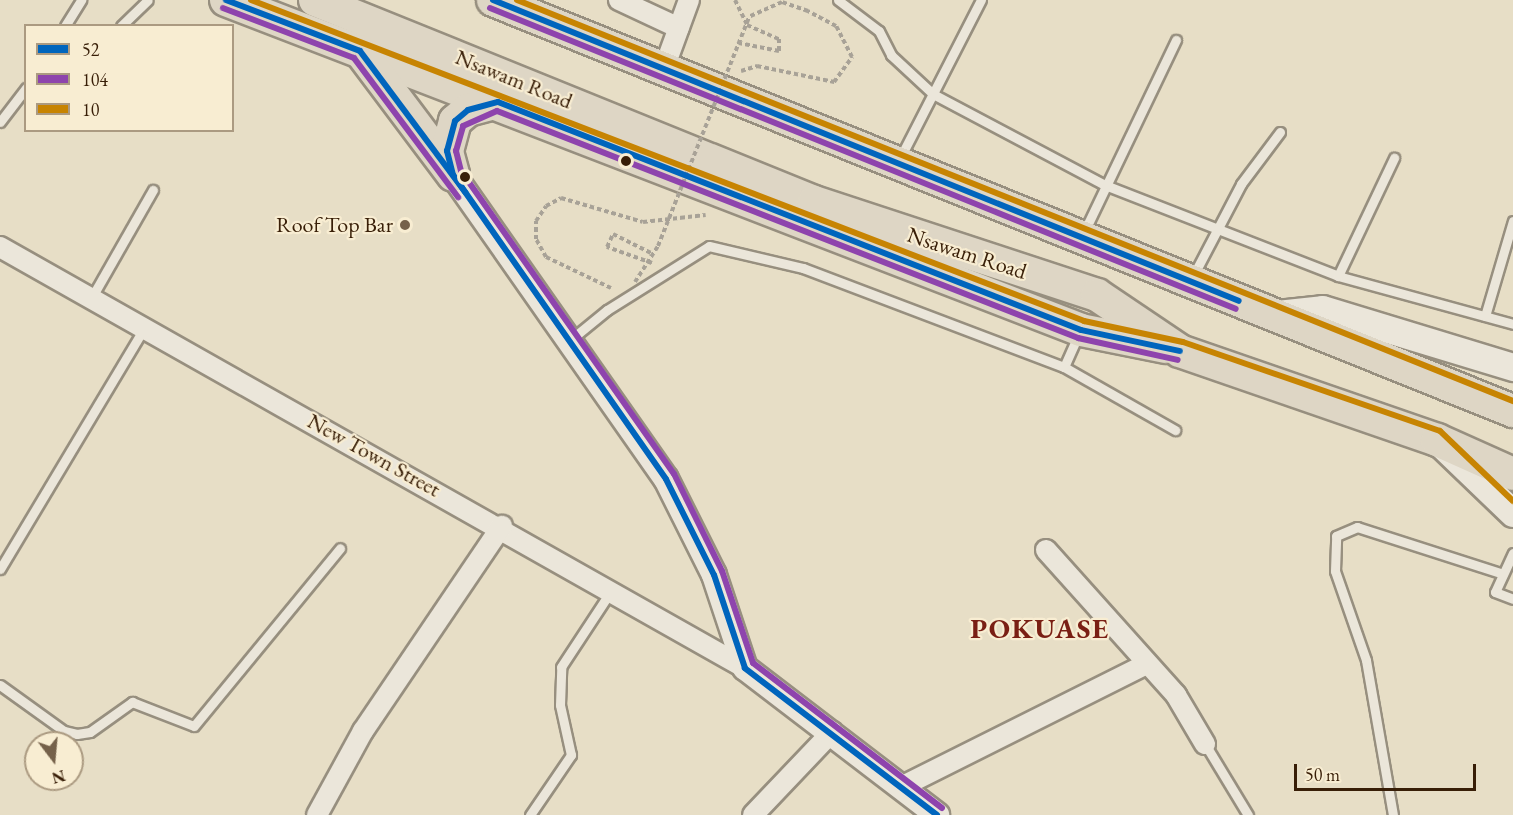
<!DOCTYPE html>
<style>
body{margin:0}
#map{position:relative;width:1513px;height:815px;overflow:hidden;background:#e7dec6;font-family:"EB Garamond",serif}
div>[style]{position:absolute}
.path>*{height:4px;margin-top:-2px;transform-origin:0;background:repeating-linear-gradient(90deg,#a8a297 0 4.5px,transparent 0 7.5px)}
.roads{filter:drop-shadow(2px 0 #978f7f) drop-shadow(-2px 0 #978f7f) drop-shadow(0 2px #978f7f) drop-shadow(0 -2px #978f7f)}
.service>*{height:9px;margin:-4.5px;padding:0 4.5px;transform-origin:4.5px;border-radius:4.5px;background:#ebe6da}
.minor>*{height:20px;margin:-10px;padding:0 10px;transform-origin:10px;border-radius:10px;background:#ebe6da}
.tertiary>*{height:24px;margin:-12px;padding:0 12px;transform-origin:12px;border-radius:12px;background:#ebe6da}
.secondary>*{height:27px;margin:-13.5px;padding:0 13.5px;transform-origin:13.5px;border-radius:13.5px;background:#ebe6da}
.trunk>*{height:32px;margin:-16px;padding:0 16px;transform-origin:16px;border-radius:16px;background:#ded6c5}
.path-bridge>*{height:4px;margin-top:-2px;transform-origin:0;background:repeating-linear-gradient(90deg,#a8a297 0 4.5px,transparent 0 7.5px)}
.bus-1>*{height:6px;margin:-3px;padding:0 3px;transform-origin:3px;border-radius:3px;background:#0065bd}
.bus-2>*{height:6px;margin:-3px;padding:0 3px;transform-origin:3px;border-radius:3px;background:#8e44ad}
.bus-3>*{height:6px;margin:-3px;padding:0 3px;transform-origin:3px;border-radius:3px;background:#c78402}
.dots>*{width:16px;height:16px;translate:-50% -50%;box-sizing:border-box;border:3px solid #f8edd2;border-radius:50%}
span{translate:-50% -50%;white-space:nowrap;text-align:center;line-height:1.15;-webkit-text-stroke:4.5px #f8edd2;paint-order:stroke}
.street-label{font-size:22px;color:#381e07}
.poi-label{font-size:22px;color:#381e07}
.right{translate:-100% -50%;text-align:right}
.district-label{font-size:28px;color:#7a1f14;font-weight:700;letter-spacing:1.5px}
.legend{position:absolute;left:24px;top:24px;width:210px;height:108px;box-sizing:border-box;background:#f8edd2;border:2px solid #ab9a81;margin:0;padding:8px 10px;list-style:none;font-size:18px;color:#381e07}
.legend li{display:flex;align-items:center;gap:12px;height:30px}
.legend b{width:30px;border:2px solid #ab9a81}
.north{position:absolute;left:24px;top:731px;width:60px;height:60px;box-sizing:border-box;background:#f8edd2;border:2px solid #ab9a81;border-radius:50%;rotate:164deg;font-size:16px;font-weight:700;line-height:24px;text-align:center;color:#381e07}
.north::after{content:'';display:block;margin:auto;width:21px;height:27px;background:#75614a;clip-path:polygon(50% 0,100% 100%,50% 72%,0 100%)}
.scale{position:absolute;left:1294px;top:764px;width:182px;height:27px;box-sizing:border-box;border:3px solid #381e07;border-top:0;padding-left:8px;font-size:18px;line-height:21px;white-space:nowrap;color:#381e07;-webkit-text-stroke:4px #f8edd2;paint-order:stroke}
</style>
<div id="map">
<div class="path">
<i style="left:735px;top:0;width:28px;rotate:64deg"></i>
<i style="left:747px;top:25px;width:35px;rotate:24deg"></i>
<i style="left:779px;top:39px;width:12px;rotate:90deg"></i>
<i style="left:779px;top:51px;width:41px;rotate:-168.7deg"></i>
<i style="left:741px;top:71px;width:17px;rotate:-17deg"></i>
<i style="left:757px;top:66px;width:79px;rotate:11.7deg"></i>
<i style="left:834px;top:82px;width:31px;rotate:-54deg"></i>
<i style="left:852px;top:57px;width:35px;rotate:-117deg"></i>
<i style="left:836px;top:26px;width:32px;rotate:-152deg"></i>
<i style="left:808px;top:11px;width:28px;rotate:-161deg"></i>
<i style="left:782px;top:2px;width:36px;rotate:156deg"></i>
<i style="left:652px;top:263px;width:48px;rotate:-160.4deg"></i>
<i style="left:607px;top:247px;width:14px;rotate:-65deg"></i>
<i style="left:613px;top:234px;width:45px;rotate:26.6deg"></i>
<i style="left:611px;top:288px;width:72px;rotate:-154.5deg"></i>
<i style="left:546px;top:257px;width:21px;rotate:-119deg"></i>
<i style="left:536px;top:239px;width:18px;rotate:-90deg"></i>
<i style="left:536px;top:221px;width:18px;rotate:-56deg"></i>
<i style="left:546px;top:206px;width:17px;rotate:-28deg"></i>
<i style="left:561px;top:198px;width:85px;rotate:16.3deg"></i>
<i style="left:643px;top:222px;width:63px;rotate:-6.3deg"></i>
</div>
<div class="roads">
<div class="service">
<i style="left:838px;top:0;width:51px;rotate:37.1deg"></i>
<i style="left:879px;top:31px;width:27px;rotate:63deg"></i>
<i style="left:891px;top:55px;width:57px;rotate:42.9deg"></i>
<i style="left:933px;top:94px;width:195px;rotate:27.9deg"></i>
<i style="left:1105px;top:185px;width:250px;rotate:21.3deg"></i>
<i style="left:1338px;top:276px;width:181px;rotate:15.3deg"></i>
<i style="left:65px;top:26px;width:31px;rotate:-58deg"></i>
<i style="left:121px;top:26px;width:37px;rotate:-44deg"></i>
<i style="left:0;top:122px;width:43px;rotate:-52.6deg"></i>
<i style="left:899px;top:160px;width:180px;rotate:-62.9deg"></i>
<i style="left:1084px;top:232px;width:213px;rotate:-64.4deg"></i>
<i style="left:1193px;top:276px;width:104px;rotate:-62.4deg"></i>
<i style="left:1241px;top:184px;width:65px;rotate:-53.1deg"></i>
<i style="left:1338px;top:276px;width:131px;rotate:-64.6deg"></i>
<i style="left:93px;top:295px;width:121px;rotate:-60.3deg"></i>
<i style="left:1485px;top:316px;width:99px;rotate:-73.6deg"></i>
<i style="left:569px;top:341px;width:49px;rotate:-39.2deg"></i>
<i style="left:607px;top:310px;width:120px;rotate:-32.1deg"></i>
<i style="left:709px;top:246px;width:97px;rotate:13.2deg"></i>
<i style="left:803px;top:268px;width:279px;rotate:20.8deg"></i>
<i style="left:1064px;top:367px;width:35px;rotate:-66deg"></i>
<i style="left:1064px;top:367px;width:128px;rotate:29.6deg"></i>
<i style="left:1513px;top:553px;width:43px;rotate:114.8deg"></i>
<i style="left:1495px;top:592px;width:19px;rotate:21deg"></i>
<i style="left:0;top:569px;width:281px;rotate:-59.1deg"></i>
<i style="left:0;top:685px;width:79px;rotate:35.7deg"></i>
<i style="left:64px;top:731px;width:13px;rotate:13deg"></i>
<i style="left:77px;top:734px;width:13px;rotate:-9deg"></i>
<i style="left:90px;top:732px;width:52px;rotate:-35.5deg"></i>
<i style="left:132px;top:702px;width:66px;rotate:21.2deg"></i>
<i style="left:194px;top:726px;width:230px;rotate:-50.6deg"></i>
<i style="left:1205px;top:744px;width:83px;rotate:58.8deg"></i>
<i style="left:530px;top:815px;width:73px;rotate:-55.7deg"></i>
<i style="left:571px;top:755px;width:51px;rotate:-102.4deg"></i>
<i style="left:560px;top:705px;width:38px;rotate:-88deg"></i>
<i style="left:561px;top:667px;width:91px;rotate:-56.7deg"></i>
<i style="left:1393px;top:815px;width:157px;rotate:-99.9deg"></i>
<i style="left:1366px;top:660px;width:94px;rotate:-109.2deg"></i>
<i style="left:1335px;top:571px;width:35px;rotate:-88deg"></i>
<i style="left:1336px;top:536px;width:23px;rotate:-23deg"></i>
<i style="left:1357px;top:527px;width:153px;rotate:17.8deg"></i>
</div>
<div class="minor">
<i style="left:619px;top:0;width:66px;rotate:25deg"></i>
<i style="left:663px;top:71px;width:76px;rotate:-69.9deg"></i>
<i style="left:0;top:247px;width:856px;rotate:29.47deg"></i>
<i style="left:1046px;top:550px;width:195px;rotate:48.1deg"></i>
<i style="left:1176px;top:695px;width:57px;rotate:59.4deg"></i>
<i style="left:901px;top:787px;width:275px;rotate:-26.6deg"></i>
<i style="left:317px;top:815px;width:96px;rotate:-61.3deg"></i>
<i style="left:363px;top:731px;width:248px;rotate:-55.9deg"></i>
<i style="left:753px;top:815px;width:115px;rotate:-46.4deg"></i>
</div>
<div class="tertiary">
<i style="left:453px;top:175px;width:371px;rotate:55deg"></i>
<i style="left:666px;top:479px;width:107px;rotate:63.4deg"></i>
<i style="left:714px;top:575px;width:98px;rotate:71.6deg"></i>
<i style="left:745px;top:668px;width:242px;rotate:37.4deg"></i>
</div>
<div class="secondary">
<i style="left:1277px;top:314px;width:45px;rotate:-6.3deg"></i>
<i style="left:1322px;top:309px;width:200px;rotate:16.9deg"></i>
<i style="left:1440px;top:443px;width:101px;rotate:43.8deg"></i>
</div>
<div class="trunk">
<i style="left:226px;top:0;width:916px;rotate:21.1deg"></i>
<i style="left:1081px;top:330px;width:86px;rotate:11.4deg"></i>
<i style="left:315px;top:0;width:538px;rotate:22.04deg"></i>
<i style="left:814px;top:202px;width:298px;rotate:18.2deg"></i>
<i style="left:1097px;top:295px;width:100px;rotate:34deg"></i>
<i style="left:1180px;top:351px;width:272px;rotate:19.1deg"></i>
<i style="left:1437px;top:440px;width:83px;rotate:24.1deg"></i>
<i style="left:493px;top:0;width:1100px;rotate:21.95deg"></i>
<i style="left:360px;top:51px;width:155px;rotate:53.1deg"></i>
<i style="left:453px;top:174px;width:24px;rotate:-105deg"></i>
<i style="left:447px;top:151px;width:31px;rotate:-75deg"></i>
<i style="left:455px;top:121px;width:17px;rotate:-40deg"></i>
<i style="left:468px;top:110px;width:31px;rotate:-15deg"></i>
</div>
</div>
<div class="path-bridge">
<i style="left:635px;top:282px;width:43px;rotate:-57.4deg"></i>
<i style="left:658px;top:246px;width:246px;rotate:-68.3deg"></i>
</div>
<div class="bus-1">
<i style="left:226px;top:0;width:143px;rotate:20.8deg"></i>
<i style="left:360px;top:51px;width:176px;rotate:53.3deg"></i>
<i style="left:493px;top:0;width:804px;rotate:21.97deg"></i>
<i style="left:937px;top:815px;width:242px;rotate:-142.6deg"></i>
<i style="left:745px;top:668px;width:98px;rotate:-108.4deg"></i>
<i style="left:714px;top:575px;width:107px;rotate:-116.6deg"></i>
<i style="left:666px;top:479px;width:371px;rotate:-125deg"></i>
<i style="left:453px;top:175px;width:25px;rotate:-104deg"></i>
<i style="left:447px;top:151px;width:31px;rotate:-75deg"></i>
<i style="left:455px;top:121px;width:17px;rotate:-40deg"></i>
<i style="left:468px;top:110px;width:31px;rotate:-15deg"></i>
<i style="left:498px;top:102px;width:626px;rotate:21.36deg"></i>
<i style="left:1081px;top:330px;width:101px;rotate:12deg"></i>
</div>
<div class="bus-2">
<i style="left:223px;top:8px;width:140px;rotate:20.9deg"></i>
<i style="left:354px;top:58px;width:174px;rotate:53.2deg"></i>
<i style="left:490px;top:8px;width:804px;rotate:21.97deg"></i>
<i style="left:942px;top:808px;width:238px;rotate:-142.5deg"></i>
<i style="left:753px;top:663px;width:97px;rotate:-108.6deg"></i>
<i style="left:722px;top:571px;width:108px;rotate:-116.3deg"></i>
<i style="left:674px;top:474px;width:370px;rotate:-125.1deg"></i>
<i style="left:461px;top:171px;width:21px;rotate:-104deg"></i>
<i style="left:456px;top:151px;width:26px;rotate:-74deg"></i>
<i style="left:463px;top:126px;width:37px;rotate:-24deg"></i>
<i style="left:497px;top:111px;width:624px;rotate:21.34deg"></i>
<i style="left:1078px;top:338px;width:102px;rotate:12.4deg"></i>
</div>
<div class="bus-3">
<i style="left:251px;top:0;width:893px;rotate:21.07deg"></i>
<i style="left:1084px;top:321px;width:101px;rotate:12deg"></i>
<i style="left:1183px;top:342px;width:272px;rotate:19.1deg"></i>
<i style="left:1440px;top:431px;width:101px;rotate:43.8deg"></i>
<i style="left:517px;top:0;width:1074px;rotate:21.93deg"></i>
</div>
<div class="dots">
<i style="left:626px;top:161px;background:#381e07"></i>
<i style="left:465px;top:177px;background:#381e07"></i>
<i style="left:405px;top:225px;background:#75614a"></i>
</div>
<div class="street-label">
<span style="left:514px;top:79px;rotate:22deg">Nsawam Road</span>
<span style="left:967px;top:253px;rotate:18deg">Nsawam Road</span>
<span style="left:374px;top:455px;rotate:29deg">New Town Street</span>
</div>
<div class="poi-label">
<span class="right" style="left:393px;top:225px">Roof Top Bar</span>
</div>
<div class="district-label">
<span style="left:1040px;top:628px">POKUASE</span>
</div>
<ul class="legend">
<li><b style="height:8px;background:#0065bd"></b>52</li>
<li><b style="height:8px;background:#8e44ad"></b>104</li>
<li><b style="height:8px;background:#c78402"></b>10</li>
</ul>
<div class="north">N</div>
<div class="scale">50 m</div>
</div>
